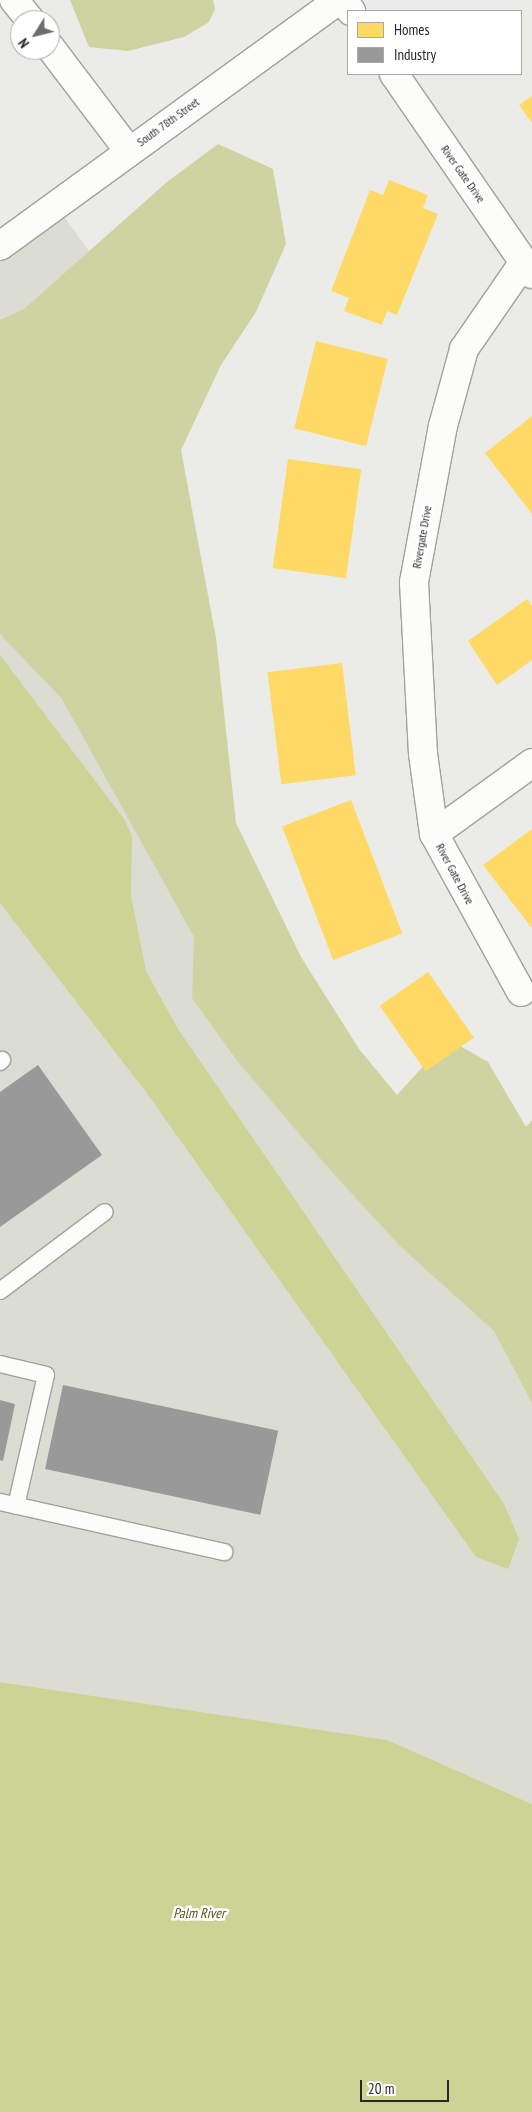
<!DOCTYPE html>
<style>
body{margin:0}
#map{position:relative;width:532px;height:2112px;overflow:hidden;background:#ebece7;font-family:"PT Sans Narrow",sans-serif}
div>[style]{position:absolute}
.built>*{inset:0;background:#dbddd3}
.forest>*{inset:0;background:#ced3a1}
.water>*{inset:0;background:#ccd395}
.homes>*{inset:0;background:#ffd966;transform-origin:0 0}
.industry>*{inset:0;background:#999;transform-origin:0 0}
.roads{filter:drop-shadow(1px 0 #a0a19d) drop-shadow(-1px 0 #a0a19d) drop-shadow(0 1px #a0a19d) drop-shadow(0 -1px #a0a19d)}
.service>*{height:16px;margin:-8px;padding:0 8px;transform-origin:8px;border-radius:8px;background:#fcfcfb}
.minor>*{height:28px;margin:-14px;padding:0 14px;transform-origin:14px;border-radius:14px;background:#fcfcfb}
.tertiary>*{height:28px;margin:-14px;padding:0 14px;transform-origin:14px;border-radius:14px;background:#fcfcfb}
.motorway>*{height:28px;margin:-14px;padding:0 14px;transform-origin:14px;border-radius:14px;background:#fcfcfb}
span{translate:-50% -50%;white-space:nowrap;text-align:center;line-height:1.15;-webkit-text-stroke:5px #fff;paint-order:stroke}
.street-label{font-size:12px;color:#272824}
.water-label{font-size:14px;color:#525717;font-style:italic}
.legend{position:absolute;left:347px;top:10px;width:175px;height:65px;box-sizing:border-box;background:#fff;border:1px solid #a9a9a7;margin:0;padding:6px 9px;list-style:none;font-size:15px;color:#272824}
.legend li{display:flex;align-items:center;gap:10px;height:25px}
.legend b{width:25px;border:1px solid #a9a9a7}
.north{position:absolute;left:10px;top:10px;width:50px;height:50px;box-sizing:border-box;background:#fff;border:1px solid #a9a9a7;border-radius:50%;rotate:234deg;font-size:14px;font-weight:700;line-height:20px;text-align:center;color:#272824}
.north::after{content:'';display:block;margin:auto;width:18px;height:22px;background:#6c6d68;clip-path:polygon(50% 0,100% 100%,50% 72%,0 100%)}
.scale{position:absolute;left:360px;top:2080px;width:89px;height:22px;box-sizing:border-box;border:2px solid #272824;border-top:0;padding-left:6px;font-size:15px;line-height:18px;white-space:nowrap;color:#272824;-webkit-text-stroke:4px #fff;paint-order:stroke}
</style>
<div id="map">
<div class="built">
<i style="clip-path:polygon(50px 197px,131px 310px,89px 602px,277px 1000px,532px 1295px,532px 1804px,386px 1740px,0 1682px,0 235px)"></i>
</div>
<div class="forest">
<i style="clip-path:polygon(70px 0,213px 0,215px 9px,209px 22px,184px 37px,128px 51px,89px 47px)"></i>
<i style="clip-path:polygon(218px 144px,273px 169px,286px 244px,256px 312px,221px 365px,181px 450px,216px 638px,236px 823px,301px 957px,359px 1049px,397px 1095px,448px 1039px,488px 1062px,526px 1127px,532px 1120px,532px 1403px,494px 1331px,400px 1246px,331px 1171px,238px 1062px,192px 998px,194px 937px,62px 699px,0 634px,0 320px,24px 309px,167px 182px)"></i>
</div>
<div class="water">
<i style="clip-path:polygon(0 655px,124px 819px,132px 836px,131px 896px,146px 971px,178px 1029px,504px 1504px,519px 1539px,508px 1569px,476px 1557px,146px 1092px,0 903px)"></i>
<i style="clip-path:polygon(0 1682px,387px 1740px,532px 1804px,532px 2112px,0 2112px)"></i>
</div>
<div class="homes">
<i style="clip-path:polygon(532px 96px,532px 123px,519px 105px)"></i>
<i style="clip-path:polygon(389px 180px,428px 195px,423px 208px,438px 214px,397px 315px,387px 311px,382px 325px,344px 311px,349px 298px,331px 291px,370px 190px,383px 195px)"></i>
<i style="left:316px;top:341px;width:74px;height:90px;rotate:14deg"></i>
<i style="clip-path:polygon(532px 416px,532px 514px,485px 453px)"></i>
<i style="left:288px;top:459px;width:74px;height:110px;rotate:8deg"></i>
<i style="clip-path:polygon(527px 599px,532px 606px,532px 660px,497px 685px,468px 641px)"></i>
<i style="left:342px;top:663px;width:113px;height:75px;rotate:83deg"></i>
<i style="left:351px;top:800px;width:143px;height:74px;rotate:69deg"></i>
<i style="clip-path:polygon(532px 829px,532px 928px,483px 865px)"></i>
<i style="left:428px;top:972px;width:80px;height:59px;rotate:55deg"></i>
</div>
<div class="industry">
<i style="clip-path:polygon(38px 1065px,102px 1155px,0 1227px,0 1092px)"></i>
<i style="left:63px;top:1385px;width:220px;height:86px;rotate:12deg"></i>
<i style="clip-path:polygon(0 1400px,15px 1404px,3px 1461px,0 1460px)"></i>
</div>
<div class="roads">
<div class="service">
<i style="left:0;top:1062px;width:3px;rotate:-45deg"></i>
<i style="left:0;top:1291px;width:131px;rotate:-37deg"></i>
<i style="left:0;top:1364px;width:47px;rotate:13.4deg"></i>
<i style="left:46px;top:1375px;width:134px;rotate:102.9deg"></i>
<i style="left:0;top:1502px;width:230px;rotate:12.6deg"></i>
</div>
<div class="minor">
<i style="left:343px;top:0;width:14px;rotate:54deg"></i>
<i style="left:394px;top:74px;width:243px;rotate:55.4deg"></i>
<i style="left:434px;top:834px;width:121px;rotate:-35.9deg"></i>
<i style="left:521px;top:992px;width:180px;rotate:-118.8deg"></i>
<i style="left:434px;top:834px;width:81px;rotate:-97.8deg"></i>
<i style="left:423px;top:754px;width:172px;rotate:-93deg"></i>
<i style="left:414px;top:582px;width:159px;rotate:-79.5deg"></i>
<i style="left:443px;top:426px;width:80px;rotate:-74.7deg"></i>
<i style="left:464px;top:349px;width:106px;rotate:-55.4deg"></i>
</div>
<div class="tertiary">
<i style="left:0;top:246px;width:418px;rotate:-36deg"></i>
</div>
<div class="motorway">
<i style="left:14px;top:0;width:26px;rotate:51deg"></i>
<i style="left:50px;top:47px;width:131px;rotate:52.8deg"></i>
</div>
</div>
<div class="street-label">
<span style="left:168px;top:122px;rotate:-36deg">South 78th Street</span>
<span style="left:463px;top:174px;rotate:55deg">River Gate Drive</span>
<span style="left:422px;top:537px;rotate:-80deg">Rivergate Drive</span>
<span style="left:455px;top:874px;rotate:62deg">River Gate Drive</span>
</div>
<div class="water-label">
<span style="left:199px;top:1913px">Palm River</span>
</div>
<ul class="legend">
<li><b style="height:14px;background:#ffd966"></b>Homes</li>
<li><b style="height:14px;background:#999"></b>Industry</li>
</ul>
<div class="north">N</div>
<div class="scale">20 m</div>
</div>
